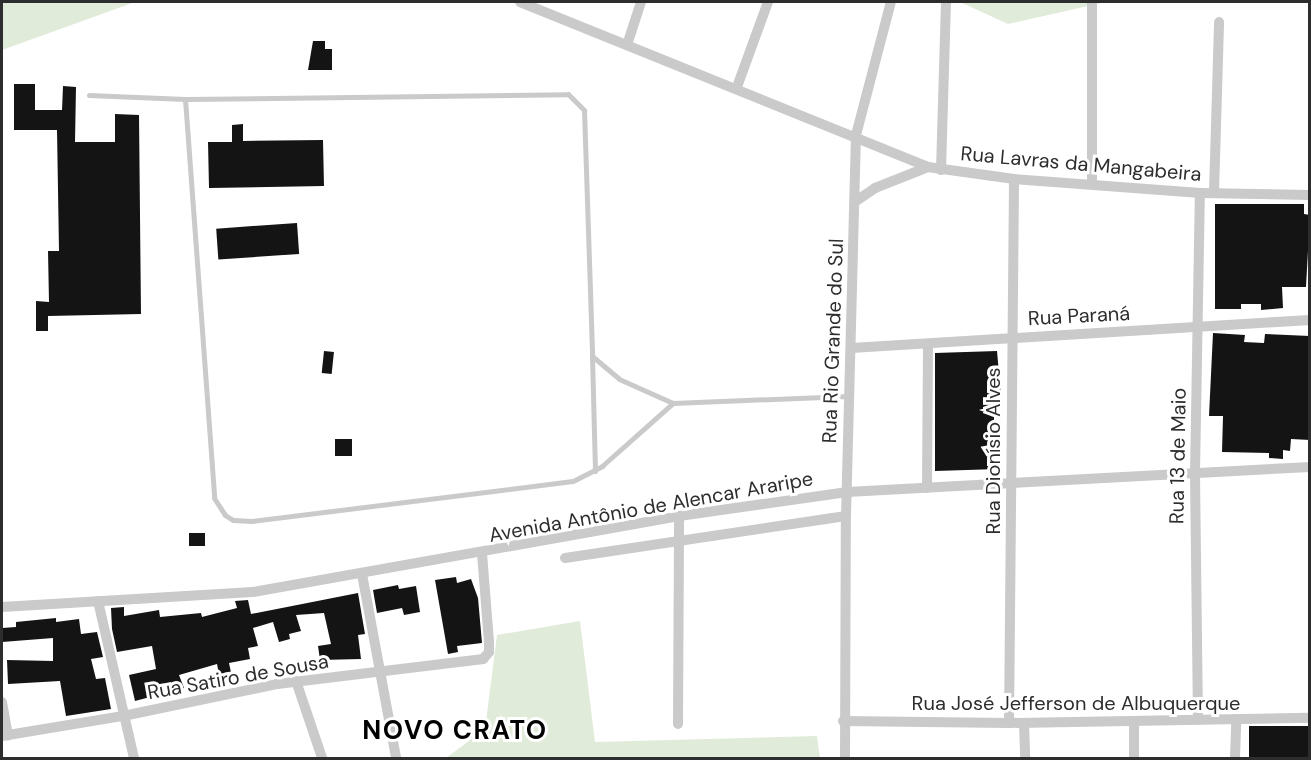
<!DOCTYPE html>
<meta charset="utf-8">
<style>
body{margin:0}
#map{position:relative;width:1311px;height:760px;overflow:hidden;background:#fff;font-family:"DM Sans",sans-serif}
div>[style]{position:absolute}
.green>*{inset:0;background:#e1ebd9}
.building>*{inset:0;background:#141414;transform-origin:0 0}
.lane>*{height:5px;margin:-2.5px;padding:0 2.5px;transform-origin:2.5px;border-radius:2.5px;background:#cacaca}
.street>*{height:10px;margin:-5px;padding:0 5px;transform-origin:5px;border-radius:5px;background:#cacaca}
span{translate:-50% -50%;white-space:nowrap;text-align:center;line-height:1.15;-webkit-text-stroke:6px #fff;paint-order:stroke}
.street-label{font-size:20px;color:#2d2d2d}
.district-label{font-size:26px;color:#000;font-weight:700;letter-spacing:1.5px}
.frame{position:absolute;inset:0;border:3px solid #2d2d2d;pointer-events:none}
</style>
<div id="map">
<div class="green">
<i style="clip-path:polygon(2px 2px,135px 2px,2px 50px)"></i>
<i style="clip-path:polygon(960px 2px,1106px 2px,1008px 24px)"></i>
<i style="clip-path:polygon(580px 621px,595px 742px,817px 736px,820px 758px,446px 758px,485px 729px,497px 635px)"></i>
</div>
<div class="building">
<i style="clip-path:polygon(313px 41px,325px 41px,325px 49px,332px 49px,332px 70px,308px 70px)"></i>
<i style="clip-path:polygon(14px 84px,35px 84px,35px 110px,62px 110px,63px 86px,76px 87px,75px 142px,115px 142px,115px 114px,139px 115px,141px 314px,48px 316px,48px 331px,36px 331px,36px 301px,49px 302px,48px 251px,59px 251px,57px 130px,14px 130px)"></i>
<i style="clip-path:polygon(243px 124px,243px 141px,323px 140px,324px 186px,209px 188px,208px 142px,232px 142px,232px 125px)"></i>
<i style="clip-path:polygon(1215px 204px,1304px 204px,1304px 214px,1310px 215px,1306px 287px,1282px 287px,1283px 308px,1261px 310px,1261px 304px,1241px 304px,1241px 309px,1215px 309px)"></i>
<i style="left:297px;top:223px;width:31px;height:81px;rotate:86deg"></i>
<i style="clip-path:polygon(1213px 333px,1245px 335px,1244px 342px,1264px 343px,1265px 334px,1310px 336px,1310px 440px,1291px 439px,1290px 451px,1283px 450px,1283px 459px,1269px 458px,1269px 453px,1222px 452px,1223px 416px,1209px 416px)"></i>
<i style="left:324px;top:351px;width:10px;height:22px;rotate:6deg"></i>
<i style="clip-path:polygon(997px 351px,1002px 407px,994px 407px,994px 431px,999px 431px,999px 469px,935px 471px,935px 353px)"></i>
<i style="left:335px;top:439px;width:17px;height:17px"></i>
<i style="left:205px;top:533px;width:13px;height:16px;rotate:90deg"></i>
<i style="clip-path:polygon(456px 577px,457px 583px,471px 579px,478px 598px,482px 643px,457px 646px,458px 652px,448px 654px,435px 580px)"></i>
<i style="clip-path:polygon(398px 585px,399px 589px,416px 586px,420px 612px,404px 615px,402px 608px,377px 613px,373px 590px)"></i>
<i style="clip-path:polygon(358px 593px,365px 634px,358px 635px,361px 659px,320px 660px,318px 646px,331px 644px,324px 613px,296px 615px,301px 631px,289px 634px,290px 639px,279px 642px,273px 622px,253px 628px,258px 646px,248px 648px,250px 659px,229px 663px,233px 682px,221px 684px,217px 664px,179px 675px,184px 688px,135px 701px,129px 675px,156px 669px,152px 646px,117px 652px,112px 629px,111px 608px,124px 607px,124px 616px,159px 610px,160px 617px,201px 613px,202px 617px,237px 608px,235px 601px,248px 600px,251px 614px)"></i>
<i style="clip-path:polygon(56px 618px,56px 622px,79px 619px,81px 634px,97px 632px,103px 657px,91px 659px,96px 679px,105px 678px,111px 709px,66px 716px,60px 681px,8px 684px,7px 660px,53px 661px,53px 638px,2px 642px,2px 628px,16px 627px,16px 622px)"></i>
<i style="left:1310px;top:726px;width:33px;height:61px;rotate:90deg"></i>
</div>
<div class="lane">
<i style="left:89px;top:95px;width:96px;rotate:2.4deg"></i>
<i style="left:185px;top:99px;width:383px;rotate:-0.7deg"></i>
<i style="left:568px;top:94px;width:23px;rotate:45deg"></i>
<i style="left:584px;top:110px;width:246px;rotate:88.1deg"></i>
<i style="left:592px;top:356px;width:35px;rotate:40deg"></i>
<i style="left:619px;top:379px;width:59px;rotate:24deg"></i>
<i style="left:185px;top:99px;width:400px;rotate:85.8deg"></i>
<i style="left:214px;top:498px;width:20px;rotate:57deg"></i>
<i style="left:225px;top:515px;width:9px;rotate:32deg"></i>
<i style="left:233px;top:520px;width:19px;rotate:3deg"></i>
<i style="left:252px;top:521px;width:323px;rotate:-7.1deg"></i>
<i style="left:573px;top:481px;width:33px;rotate:-27deg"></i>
<i style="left:602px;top:466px;width:95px;rotate:-41.6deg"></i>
<i style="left:673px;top:403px;width:175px;rotate:-2.3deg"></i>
<i style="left:592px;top:356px;width:115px;rotate:88.5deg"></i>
</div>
<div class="street">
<i style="left:520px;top:2px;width:440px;rotate:22deg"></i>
<i style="left:928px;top:167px;width:87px;rotate:7.9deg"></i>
<i style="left:1014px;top:179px;width:187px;rotate:4.3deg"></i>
<i style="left:1200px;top:193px;width:110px;rotate:1deg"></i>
<i style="left:627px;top:45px;width:45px;rotate:-72deg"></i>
<i style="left:737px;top:87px;width:90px;rotate:-70deg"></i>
<i style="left:941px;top:170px;width:168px;rotate:-88.3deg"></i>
<i style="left:1092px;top:184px;width:182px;rotate:-90deg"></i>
<i style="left:1214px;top:193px;width:171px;rotate:-88.3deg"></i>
<i style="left:856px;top:201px;width:23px;rotate:-34deg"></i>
<i style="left:875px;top:188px;width:57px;rotate:-21.6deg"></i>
<i style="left:851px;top:348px;width:460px;rotate:-3.5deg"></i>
<i style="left:927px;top:488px;width:143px;rotate:-89.6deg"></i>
<i style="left:565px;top:558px;width:284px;rotate:-8.5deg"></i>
<i style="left:362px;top:574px;width:187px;rotate:79.5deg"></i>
<i style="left:98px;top:601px;width:161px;rotate:77.1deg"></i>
<i style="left:2px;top:607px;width:251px;rotate:-3.4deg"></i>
<i style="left:253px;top:592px;width:433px;rotate:-10.1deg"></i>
<i style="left:679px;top:516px;width:170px;rotate:-8.1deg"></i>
<i style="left:847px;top:492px;width:464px;rotate:-3.1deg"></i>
<i style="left:296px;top:681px;width:81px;rotate:71.3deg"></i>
<i style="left:2px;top:702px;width:34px;rotate:80deg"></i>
<i style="left:1198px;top:720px;width:247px;rotate:-90.7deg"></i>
<i style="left:1195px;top:473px;width:280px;rotate:-89deg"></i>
<i style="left:843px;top:721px;width:166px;rotate:0.7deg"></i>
<i style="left:1009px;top:723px;width:301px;rotate:-1deg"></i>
<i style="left:1009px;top:723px;width:544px;rotate:-89.47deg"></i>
<i style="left:1024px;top:723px;width:35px;rotate:88deg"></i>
<i style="left:678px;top:724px;width:208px;rotate:-89.7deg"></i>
<i style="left:2px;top:736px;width:123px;rotate:-9.4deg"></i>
<i style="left:123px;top:716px;width:157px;rotate:-11.7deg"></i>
<i style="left:277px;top:684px;width:208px;rotate:-6.9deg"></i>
<i style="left:483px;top:659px;width:9px;rotate:-49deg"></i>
<i style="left:489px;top:652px;width:10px;rotate:-90deg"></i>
<i style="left:489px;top:642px;width:88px;rotate:-94.5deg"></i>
<i style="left:845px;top:758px;width:242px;rotate:-89.8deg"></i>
<i style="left:846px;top:516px;width:381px;rotate:-88.5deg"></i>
<i style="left:856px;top:135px;width:138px;rotate:-75.3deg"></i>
<i style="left:1134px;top:758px;width:37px;rotate:-90deg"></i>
<i style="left:1235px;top:758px;width:38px;rotate:-88deg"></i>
</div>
<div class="street-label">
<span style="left:1081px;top:164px;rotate:5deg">Rua Lavras da Mangabeira</span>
<span style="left:1079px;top:316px;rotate:-3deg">Rua Paraná</span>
<span style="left:833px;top:341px;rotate:-88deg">Rua Rio Grande do Sul</span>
<span style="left:993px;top:451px;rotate:-90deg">Rua Dionísio Alves</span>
<span style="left:1178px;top:456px;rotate:-89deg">Rua 13 de Maio</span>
<span style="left:651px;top:507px;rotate:-10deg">Avenida Antônio de Alencar Araripe</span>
<span style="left:238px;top:677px;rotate:-10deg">Rua Satiro de Sousa</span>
<span style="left:1076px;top:703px">Rua José Jefferson de Albuquerque</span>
</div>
<div class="district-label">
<span style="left:455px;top:731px">NOVO CRATO</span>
</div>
<div class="frame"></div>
</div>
